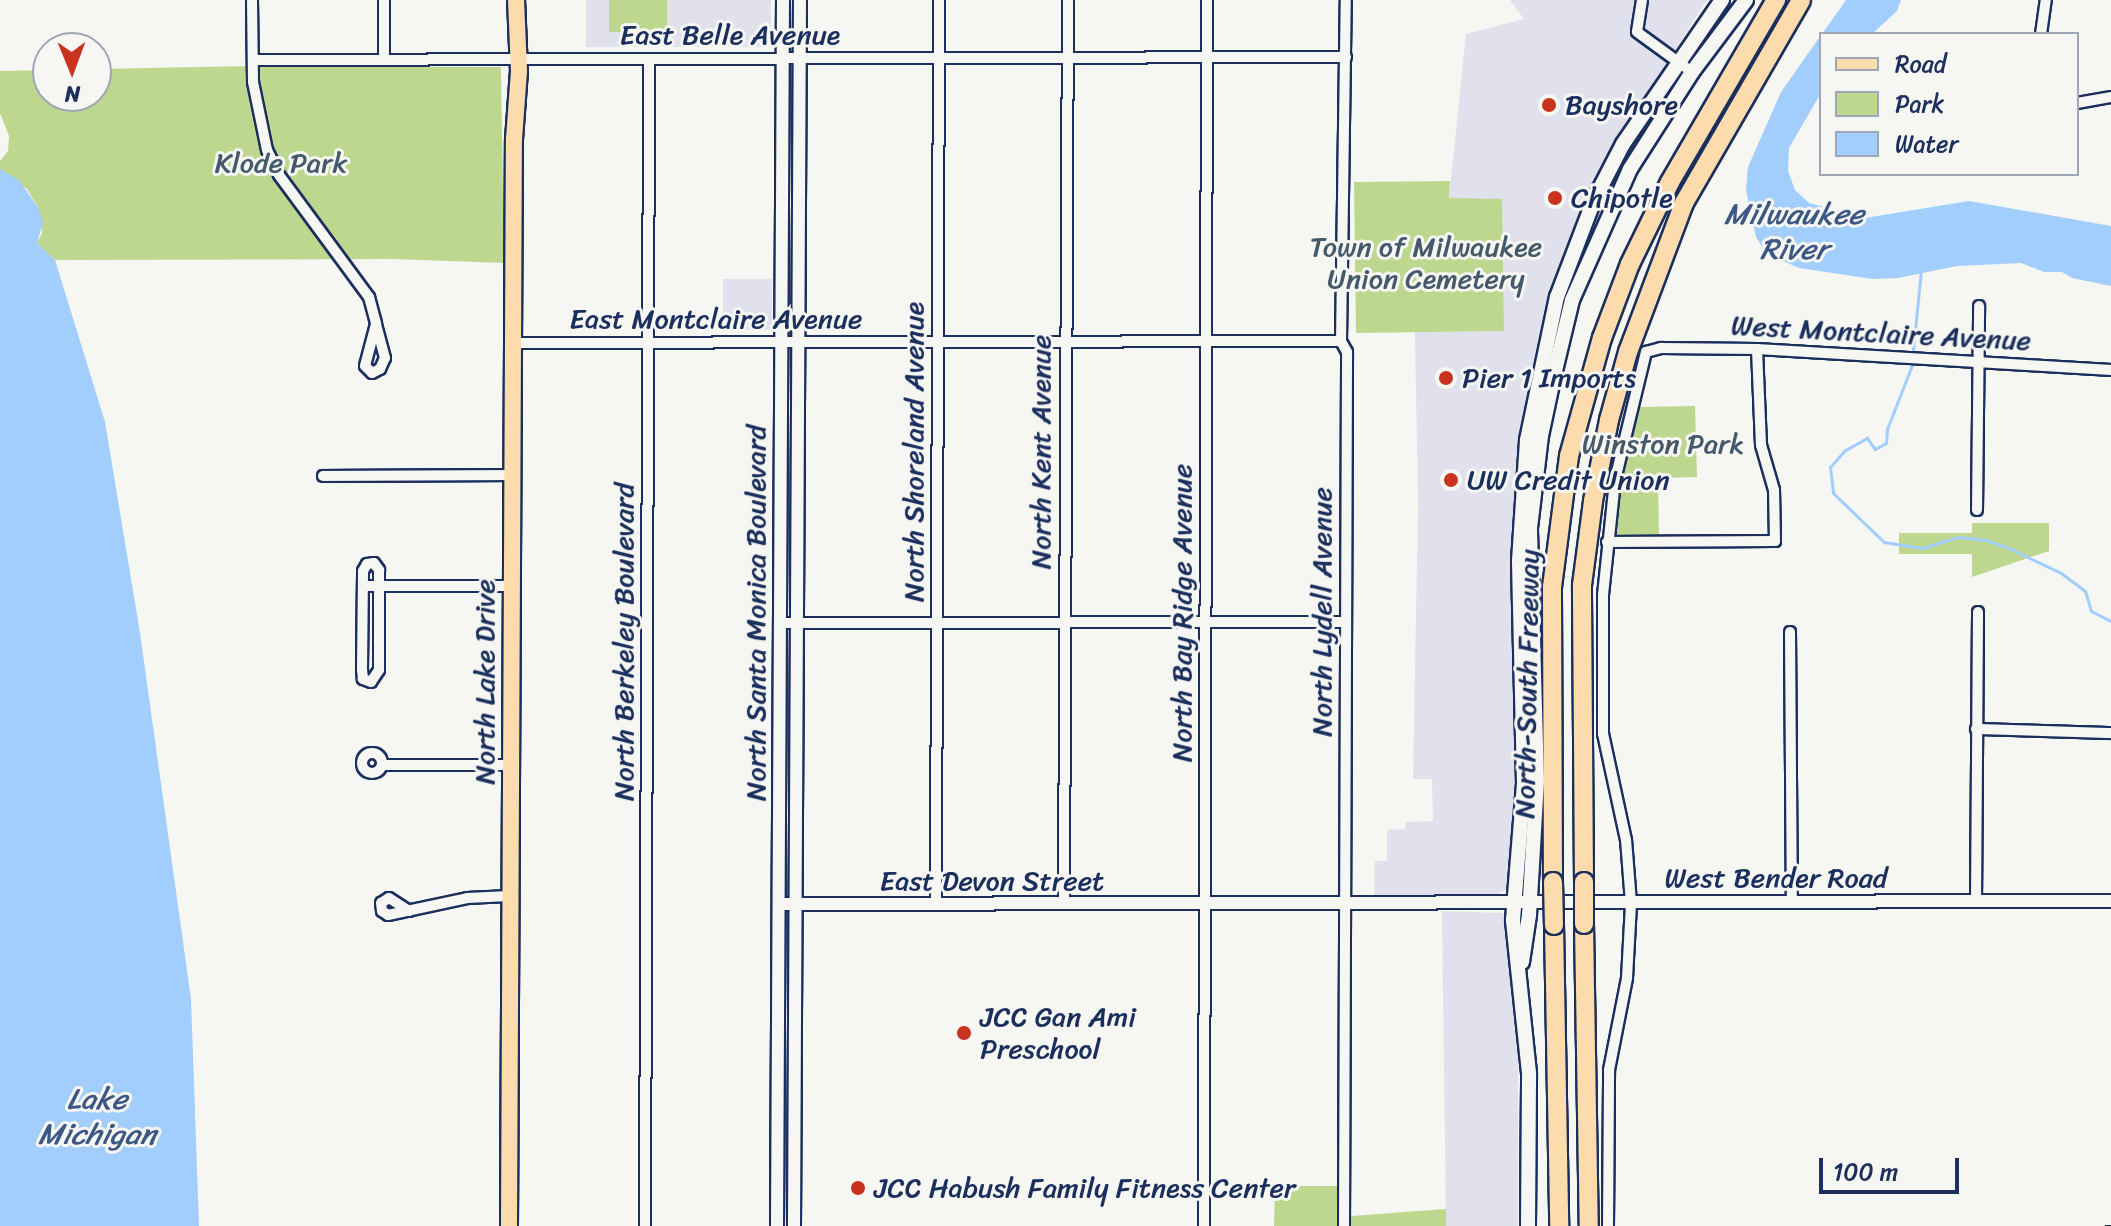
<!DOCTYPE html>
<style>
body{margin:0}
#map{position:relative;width:2111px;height:1226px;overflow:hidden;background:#f6f6f2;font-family:Sriracha,sans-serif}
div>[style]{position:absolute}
.built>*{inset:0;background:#e0e1ed;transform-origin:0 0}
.green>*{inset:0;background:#bed78e;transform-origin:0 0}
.water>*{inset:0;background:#a1cefc}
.stream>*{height:3px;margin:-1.5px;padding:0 1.5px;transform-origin:1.5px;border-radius:1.5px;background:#a1cefc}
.roads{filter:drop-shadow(2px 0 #1b2f5e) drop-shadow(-2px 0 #1b2f5e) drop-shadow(0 2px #1b2f5e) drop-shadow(0 -2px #1b2f5e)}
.minor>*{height:10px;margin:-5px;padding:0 5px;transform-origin:5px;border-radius:5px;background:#f6f6f2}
.minor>.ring{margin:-5px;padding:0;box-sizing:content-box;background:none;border:10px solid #f6f6f2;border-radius:50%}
.tertiary>*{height:12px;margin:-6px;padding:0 6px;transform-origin:6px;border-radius:6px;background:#f6f6f2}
.secondary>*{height:14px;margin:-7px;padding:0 7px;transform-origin:7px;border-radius:7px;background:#f6f6f2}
.primary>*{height:16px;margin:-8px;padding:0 8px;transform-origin:8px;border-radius:8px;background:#fcdcac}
.motorway>*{height:18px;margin:-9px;padding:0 9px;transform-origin:9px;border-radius:9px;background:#fcdcac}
.rail>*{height:3px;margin-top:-1.5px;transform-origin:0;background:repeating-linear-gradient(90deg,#1b2f5e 0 12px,transparent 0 18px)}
.bridges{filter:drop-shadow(2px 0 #1b2f5e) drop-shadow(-2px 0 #1b2f5e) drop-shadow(0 2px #1b2f5e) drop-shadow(0 -2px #1b2f5e)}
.motorway-bridge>*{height:18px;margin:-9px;padding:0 9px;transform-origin:9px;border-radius:9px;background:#fcdcac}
.dots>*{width:22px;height:22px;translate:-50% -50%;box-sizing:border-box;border:4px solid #f6f6f2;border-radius:50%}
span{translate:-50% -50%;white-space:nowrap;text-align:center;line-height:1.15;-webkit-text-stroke:6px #f6f6f2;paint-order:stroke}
.street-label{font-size:28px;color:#1b2f5e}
.poi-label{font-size:28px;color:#1b2f5e}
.left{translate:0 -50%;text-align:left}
.park-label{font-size:28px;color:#44596a}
.water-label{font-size:30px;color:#3c5786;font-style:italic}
.legend{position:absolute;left:1819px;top:32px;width:260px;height:144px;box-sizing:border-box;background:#f6f6f2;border:2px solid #9ea6b7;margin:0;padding:10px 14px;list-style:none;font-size:24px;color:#1b2f5e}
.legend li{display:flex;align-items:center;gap:16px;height:40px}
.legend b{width:40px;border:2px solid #9ea6b7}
.north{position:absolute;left:32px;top:32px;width:80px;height:80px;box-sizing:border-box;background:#f6f6f2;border:2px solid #9ea6b7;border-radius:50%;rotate:179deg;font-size:22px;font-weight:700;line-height:32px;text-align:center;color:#1b2f5e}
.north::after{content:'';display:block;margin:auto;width:28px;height:36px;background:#c8321e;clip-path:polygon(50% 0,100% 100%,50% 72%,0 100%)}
.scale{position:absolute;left:1819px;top:1158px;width:140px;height:36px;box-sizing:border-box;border:4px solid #1b2f5e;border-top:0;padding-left:10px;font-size:24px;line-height:28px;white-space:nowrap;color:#1b2f5e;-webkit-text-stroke:6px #f6f6f2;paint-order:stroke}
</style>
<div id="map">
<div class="built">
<i style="left:586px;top:0;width:185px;height:47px"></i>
<i style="clip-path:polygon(1510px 0,1707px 0,1621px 134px,1591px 193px,1557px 275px,1533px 372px,1515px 499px,1518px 751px,1507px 888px,1499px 894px,1374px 896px,1375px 861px,1387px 861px,1387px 830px,1405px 829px,1406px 822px,1433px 821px,1432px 779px,1413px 779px,1418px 506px,1415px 332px,1504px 331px,1449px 198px,1466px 34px,1524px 19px)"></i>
<i style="left:772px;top:279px;width:51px;height:49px;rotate:90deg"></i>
<i style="clip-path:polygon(1442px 911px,1502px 913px,1509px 917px,1518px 981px,1518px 1226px,1446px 1226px)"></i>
</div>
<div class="green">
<i style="left:609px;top:0;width:58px;height:32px"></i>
<i style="clip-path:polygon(253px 66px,501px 67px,504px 263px,394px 259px,55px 260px,37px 243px,42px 233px,39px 209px,27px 189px,0 169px,0 161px,8px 151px,9px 136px,0 113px,0 71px,48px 70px,48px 96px,96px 96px,96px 69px)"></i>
<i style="clip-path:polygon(1450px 181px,1449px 198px,1502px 199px,1504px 331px,1356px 333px,1354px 182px)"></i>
<i style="clip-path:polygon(1695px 406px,1697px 477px,1658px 478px,1659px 539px,1617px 537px,1614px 528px,1621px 479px,1637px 407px)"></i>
<i style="clip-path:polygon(1972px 523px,2049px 523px,2049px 551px,1972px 577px,1972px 554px,1899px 554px,1899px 533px,1972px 533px)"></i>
<i style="clip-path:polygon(1275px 1186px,1337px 1186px,1338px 1217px,1446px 1209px,1446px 1226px,1274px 1226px)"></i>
</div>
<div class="water">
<i style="clip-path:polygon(1846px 0,1901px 0,1897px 11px,1872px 34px,1822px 34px)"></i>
<i style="clip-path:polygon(1821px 35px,1821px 93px,1789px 148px,1788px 171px,1795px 190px,1809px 203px,1865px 218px,1969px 201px,2111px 226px,2111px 286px,2072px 278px,2062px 272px,2044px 272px,2021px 263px,1957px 266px,1898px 278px,1873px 279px,1799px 268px,1767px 254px,1756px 237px,1750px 210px,1746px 190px,1748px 167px,1781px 92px)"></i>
<i style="clip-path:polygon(0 169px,19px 180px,39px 209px,43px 222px,37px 243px,55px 260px,105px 422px,140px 633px,191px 999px,199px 1226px,0 1226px)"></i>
</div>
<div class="stream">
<i style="left:1913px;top:350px;width:80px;rotate:-84.3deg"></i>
<i style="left:1912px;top:365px;width:69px;rotate:111.3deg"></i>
<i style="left:1887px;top:429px;width:14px;rotate:94deg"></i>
<i style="left:1886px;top:443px;width:13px;rotate:151deg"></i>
<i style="left:1875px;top:449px;width:14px;rotate:-126deg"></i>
<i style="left:1867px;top:438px;width:25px;rotate:151deg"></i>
<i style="left:1845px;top:450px;width:23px;rotate:131deg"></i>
<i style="left:1830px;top:467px;width:26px;rotate:83deg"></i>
<i style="left:1833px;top:493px;width:71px;rotate:43.9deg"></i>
<i style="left:1884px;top:542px;width:38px;rotate:9deg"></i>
<i style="left:1922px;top:548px;width:38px;rotate:-17deg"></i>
<i style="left:1958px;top:537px;width:28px;rotate:6deg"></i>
<i style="left:1986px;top:540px;width:29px;rotate:20deg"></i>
<i style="left:2013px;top:550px;width:53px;rotate:25.6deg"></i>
<i style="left:2061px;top:573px;width:30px;rotate:37deg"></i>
<i style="left:2085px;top:591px;width:21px;rotate:73deg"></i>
<i style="left:2091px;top:611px;width:22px;rotate:27deg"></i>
</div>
<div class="roads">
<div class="minor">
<i style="left:252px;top:0;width:82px;rotate:89.3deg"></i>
<i style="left:253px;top:82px;width:69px;rotate:78.4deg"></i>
<i style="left:267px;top:150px;width:28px;rotate:64deg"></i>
<i style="left:279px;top:175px;width:152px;rotate:53.6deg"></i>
<i style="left:369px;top:297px;width:28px;rotate:75deg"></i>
<i style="left:376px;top:324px;width:43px;rotate:104.7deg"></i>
<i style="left:365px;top:366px;width:10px;rotate:45deg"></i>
<i style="left:372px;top:373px;width:9px;rotate:-27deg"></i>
<i style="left:380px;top:369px;width:12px;rotate:-66deg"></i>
<i style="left:385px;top:358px;width:35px;rotate:-105deg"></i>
<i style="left:1642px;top:0;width:32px;rotate:99deg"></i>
<i style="left:1637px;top:32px;width:68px;rotate:36deg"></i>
<i style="left:2041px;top:34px;width:34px;rotate:-82deg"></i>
<i style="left:384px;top:59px;width:59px;rotate:-90deg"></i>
<i style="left:253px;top:60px;width:1093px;rotate:-0.16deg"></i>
<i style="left:2077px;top:103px;width:35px;rotate:-10deg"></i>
<i style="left:514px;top:343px;width:827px;rotate:-0.14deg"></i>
<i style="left:323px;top:476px;width:189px;rotate:-0.3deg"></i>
<i style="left:1977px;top:510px;width:204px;rotate:-89.4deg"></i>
<i style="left:1607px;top:542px;width:168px;rotate:-0.3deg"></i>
<i style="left:1775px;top:541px;width:51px;rotate:-91.1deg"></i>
<i style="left:1774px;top:490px;width:47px;rotate:-106.1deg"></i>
<i style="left:1761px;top:445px;width:96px;rotate:-92.4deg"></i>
<i style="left:374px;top:563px;width:9px;rotate:54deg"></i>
<i style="left:379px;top:570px;width:100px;rotate:90deg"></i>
<i style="left:379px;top:670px;width:14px;rotate:124deg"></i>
<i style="left:371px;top:682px;width:9px;rotate:-159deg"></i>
<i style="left:363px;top:679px;width:9px;rotate:-96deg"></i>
<i style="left:362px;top:670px;width:99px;rotate:-89.4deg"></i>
<i style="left:363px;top:571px;width:8px;rotate:-60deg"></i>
<i style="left:367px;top:564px;width:7px;rotate:-8deg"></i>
<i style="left:363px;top:586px;width:148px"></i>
<i style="left:779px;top:623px;width:567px;rotate:-0.1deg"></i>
<i style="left:1790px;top:632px;width:270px;rotate:89.6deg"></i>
<i style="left:1976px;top:729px;width:135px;rotate:1.7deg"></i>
<i class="ring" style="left:362px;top:753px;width:10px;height:10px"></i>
<i style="left:383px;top:765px;width:128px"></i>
<i style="left:1976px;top:902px;width:290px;rotate:-89.6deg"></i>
<i style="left:1064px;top:904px;width:904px;rotate:-89.75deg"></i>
<i style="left:936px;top:905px;width:905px;rotate:-89.81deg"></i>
<i style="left:409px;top:911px;width:24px;rotate:-147deg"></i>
<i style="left:389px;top:898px;width:9px;rotate:148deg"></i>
<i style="left:381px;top:903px;width:8px;rotate:83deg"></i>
<i style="left:382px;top:911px;width:7px;rotate:34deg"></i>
<i style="left:388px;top:915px;width:81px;rotate:-12.1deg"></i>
<i style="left:467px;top:898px;width:42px;rotate:-2.7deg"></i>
<i style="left:645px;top:1226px;width:1167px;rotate:-89.8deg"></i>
<i style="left:1204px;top:1226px;width:1226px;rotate:-89.86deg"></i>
<i style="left:1344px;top:1226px;width:874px;rotate:-89.8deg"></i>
<i style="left:1347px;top:352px;width:13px;rotate:-119deg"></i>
<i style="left:1341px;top:341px;width:341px;rotate:-89.2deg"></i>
<i style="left:1608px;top:1226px;width:156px;rotate:-89.6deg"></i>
<i style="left:1609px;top:1070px;width:94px;rotate:-78.9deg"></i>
<i style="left:1627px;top:978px;width:75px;rotate:-86.9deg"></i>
<i style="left:1631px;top:903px;width:63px;rotate:-94.5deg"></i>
<i style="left:1626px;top:840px;width:108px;rotate:-102.2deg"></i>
<i style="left:1603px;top:734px;width:139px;rotate:-90deg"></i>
<i style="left:1603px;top:595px;width:116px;rotate:-84deg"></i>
<i style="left:1615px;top:480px;width:132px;rotate:-76.4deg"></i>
<i style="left:1646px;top:352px;width:16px;rotate:-15deg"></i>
<i style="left:1661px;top:348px;width:96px;rotate:0.6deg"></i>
<i style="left:1757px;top:349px;width:355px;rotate:3.4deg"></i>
</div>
<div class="tertiary">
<i style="left:779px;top:904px;width:1332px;rotate:-0.13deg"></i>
<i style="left:777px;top:1226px;width:1226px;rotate:-89.72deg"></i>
<i style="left:794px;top:1226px;width:1226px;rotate:-89.72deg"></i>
</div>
<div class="secondary">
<i style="left:1522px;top:962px;width:48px;rotate:-81.5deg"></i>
<i style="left:1529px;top:915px;width:134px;rotate:-86.6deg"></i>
<i style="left:1537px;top:781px;width:253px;rotate:-91.6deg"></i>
<i style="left:1530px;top:528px;width:93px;rotate:-83.2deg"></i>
<i style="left:1541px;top:436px;width:62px;rotate:-78deg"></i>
<i style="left:1554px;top:375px;width:77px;rotate:-76.5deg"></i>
<i style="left:1572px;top:300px;width:143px;rotate:-66.1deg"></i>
<i style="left:1630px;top:169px;width:115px;rotate:-57.4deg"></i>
<i style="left:1692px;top:72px;width:90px;rotate:-53.1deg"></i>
<i style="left:1528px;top:1226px;width:153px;rotate:-89.6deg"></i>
<i style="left:1529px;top:1073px;width:154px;rotate:-96deg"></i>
<i style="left:1513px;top:920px;width:137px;rotate:-85.4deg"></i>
<i style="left:1524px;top:783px;width:222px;rotate:-91.3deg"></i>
<i style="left:1519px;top:561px;width:121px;rotate:-86.2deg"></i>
<i style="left:1527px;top:440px;width:146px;rotate:-78.2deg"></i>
<i style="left:1557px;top:297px;width:104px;rotate:-69.1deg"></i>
<i style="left:1594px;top:200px;width:63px;rotate:-62.6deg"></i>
<i style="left:1623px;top:144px;width:175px;rotate:-55.5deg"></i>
</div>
<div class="primary">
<i style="left:509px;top:1226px;width:1087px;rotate:-89.74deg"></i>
<i style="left:514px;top:139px;width:68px;rotate:-85.8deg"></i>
<i style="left:519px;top:71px;width:71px;rotate:-92.4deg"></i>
</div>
<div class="motorway">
<i style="left:1553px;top:882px;width:295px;rotate:-90.2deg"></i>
<i style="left:1552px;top:587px;width:132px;rotate:-82.6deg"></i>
<i style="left:1569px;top:456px;width:123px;rotate:-74.4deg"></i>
<i style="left:1602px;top:338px;width:79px;rotate:-69.3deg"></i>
<i style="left:1630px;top:264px;width:91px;rotate:-64deg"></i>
<i style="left:1670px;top:182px;width:211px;rotate:-59.8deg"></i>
<i style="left:1584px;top:882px;width:297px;rotate:-90.4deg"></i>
<i style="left:1582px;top:585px;width:85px;rotate:-82.5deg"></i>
<i style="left:1593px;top:501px;width:83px;rotate:-78.8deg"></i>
<i style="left:1609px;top:420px;width:71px;rotate:-74.4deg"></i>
<i style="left:1628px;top:352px;width:159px;rotate:-69.4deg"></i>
<i style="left:1684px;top:203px;width:234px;rotate:-60deg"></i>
<i style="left:1584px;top:924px;width:302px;rotate:89.1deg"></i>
<i style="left:1554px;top:925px;width:301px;rotate:89deg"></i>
</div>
</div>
<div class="rail">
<i style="left:2105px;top:1226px;width:6px"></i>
</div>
<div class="bridges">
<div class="motorway-bridge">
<i style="left:1553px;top:882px;width:43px;rotate:88.7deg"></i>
<i style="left:1584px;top:882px;width:42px;rotate:90deg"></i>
</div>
</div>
<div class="dots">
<i style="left:1549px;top:105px;background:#c8321e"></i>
<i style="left:1555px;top:198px;background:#c8321e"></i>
<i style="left:1446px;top:378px;background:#c8321e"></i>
<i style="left:1451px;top:480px;background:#c8321e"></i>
<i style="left:964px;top:1033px;background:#c8321e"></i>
<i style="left:858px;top:1188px;background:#c8321e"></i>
</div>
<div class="street-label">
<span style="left:730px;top:35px">East Belle Avenue</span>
<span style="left:716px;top:319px">East Montclaire Avenue</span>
<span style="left:1881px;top:333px;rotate:3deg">West Montclaire Avenue</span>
<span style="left:914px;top:452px;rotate:-90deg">North Shoreland Avenue</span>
<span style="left:1041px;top:452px;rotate:-90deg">North Kent Avenue</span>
<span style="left:1322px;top:612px;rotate:-90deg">North Lydell Avenue</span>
<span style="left:756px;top:613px;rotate:-90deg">North Santa Monica Boulevard</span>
<span style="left:1182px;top:613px;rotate:-90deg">North Bay Ridge Avenue</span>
<span style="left:624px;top:642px;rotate:-90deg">North Berkeley Boulevard</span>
<span style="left:485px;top:682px;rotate:-90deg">North Lake Drive</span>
<span style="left:1527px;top:684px;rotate:-89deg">North-South Freeway</span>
<span style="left:1776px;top:878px">West Bender Road</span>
<span style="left:992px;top:881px">East Devon Street</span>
</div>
<div class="poi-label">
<span class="left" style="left:1565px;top:105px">Bayshore</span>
<span class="left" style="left:1571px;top:198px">Chipotle</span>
<span class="left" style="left:1462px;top:378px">Pier 1 Imports</span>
<span class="left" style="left:1467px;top:480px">UW Credit Union</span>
<span class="left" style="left:980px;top:1033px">JCC Gan Ami<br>Preschool</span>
<span class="left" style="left:874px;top:1188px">JCC Habush Family Fitness Center</span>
</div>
<div class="park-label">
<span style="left:281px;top:163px">Klode Park</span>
<span style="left:1426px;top:263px">Town of Milwaukee<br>Union Cemetery</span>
<span style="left:1663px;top:444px">Winston Park</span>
</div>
<div class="water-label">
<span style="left:1794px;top:231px">Milwaukee<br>River</span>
<span style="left:97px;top:1116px">Lake<br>Michigan</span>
</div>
<ul class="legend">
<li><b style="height:10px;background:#fcdcac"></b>Road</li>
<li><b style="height:22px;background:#bed78e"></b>Park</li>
<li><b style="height:22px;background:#a1cefc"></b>Water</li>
</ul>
<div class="north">N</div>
<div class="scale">100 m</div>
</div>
